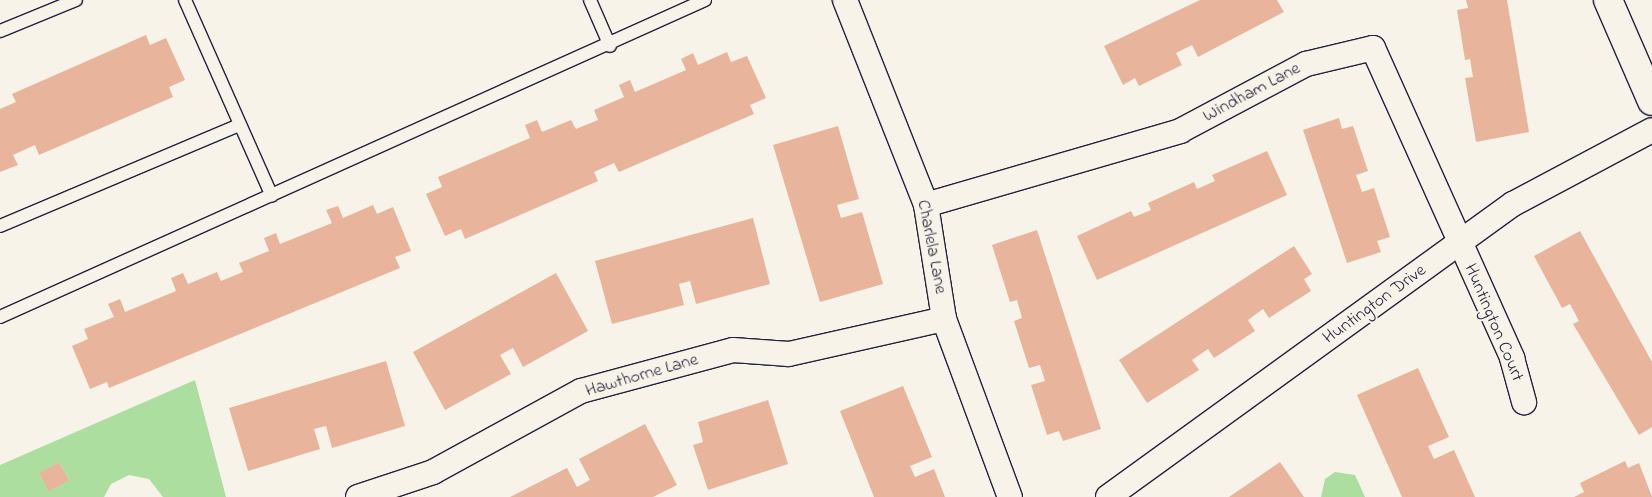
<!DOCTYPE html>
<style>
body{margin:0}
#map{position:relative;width:1652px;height:497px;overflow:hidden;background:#f7f3e8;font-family:"Indie Flower",sans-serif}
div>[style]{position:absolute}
.green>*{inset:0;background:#abde9f}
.building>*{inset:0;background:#e8b49b;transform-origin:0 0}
.roads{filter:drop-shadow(1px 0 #22223b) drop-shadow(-1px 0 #22223b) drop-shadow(0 1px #22223b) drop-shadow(0 -1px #22223b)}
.service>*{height:12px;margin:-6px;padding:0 6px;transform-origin:6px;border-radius:6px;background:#f7f3e8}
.minor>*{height:24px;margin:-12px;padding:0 12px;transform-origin:12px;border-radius:12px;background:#f7f3e8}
.primary>*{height:28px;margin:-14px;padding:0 14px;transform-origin:14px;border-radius:14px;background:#f7f3e8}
span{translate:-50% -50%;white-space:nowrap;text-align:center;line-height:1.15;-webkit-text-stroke:4px #f7f3e8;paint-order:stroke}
.street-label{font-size:18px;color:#22223b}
</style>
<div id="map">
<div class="green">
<i style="clip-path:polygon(evenodd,195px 380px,226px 497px,163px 497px,149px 479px,129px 475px,111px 484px,104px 497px,0 497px,0 465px,195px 380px,59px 462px,69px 480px,50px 491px,39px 474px,59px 462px)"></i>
<i style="clip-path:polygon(1335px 472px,1355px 475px,1365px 497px,1321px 497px,1325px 479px)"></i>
</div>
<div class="building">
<i style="clip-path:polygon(1200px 0,1277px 0,1284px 12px,1198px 57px,1192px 45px,1176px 53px,1182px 65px,1139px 86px,1135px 78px,1123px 85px,1104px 46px)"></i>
<i style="clip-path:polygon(1466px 0,1507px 0,1529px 132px,1476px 142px,1465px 78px,1473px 77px,1470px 59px,1465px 60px,1457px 10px,1468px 8px)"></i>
<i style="clip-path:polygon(146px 35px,150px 45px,166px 38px,185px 80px,169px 87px,173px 97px,39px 155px,35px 145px,13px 155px,18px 165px,0 172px,0 109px,16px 102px,12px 94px)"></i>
<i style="clip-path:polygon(727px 52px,731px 62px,747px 56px,766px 98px,750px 105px,754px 114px,619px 172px,614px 163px,594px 172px,598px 181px,465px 239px,461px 229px,445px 236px,426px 194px,442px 187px,438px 177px,530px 138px,525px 125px,537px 120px,542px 132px,571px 120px,576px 129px,598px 120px,594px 110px,624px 97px,619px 85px,630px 80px,635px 92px,686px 70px,681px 59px,693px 53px,698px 65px)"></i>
<i style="clip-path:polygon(1339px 118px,1342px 129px,1353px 126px,1368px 171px,1356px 175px,1362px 192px,1374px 188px,1390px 237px,1377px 241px,1381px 252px,1347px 263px,1303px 130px)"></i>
<i style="clip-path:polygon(838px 126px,859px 199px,837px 205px,841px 218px,862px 212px,883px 284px,820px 302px,773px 145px)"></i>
<i style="clip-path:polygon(1267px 151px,1287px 195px,1097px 280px,1077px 236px,1131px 211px,1134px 217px,1151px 210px,1148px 203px,1194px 182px,1197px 189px,1215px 181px,1212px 175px)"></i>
<i style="clip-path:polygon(373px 205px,377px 214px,393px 207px,411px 251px,395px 257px,400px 268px,109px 388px,107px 382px,90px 389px,72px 346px,88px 339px,84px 329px,114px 317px,108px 304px,120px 299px,125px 312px,176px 291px,171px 278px,183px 273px,188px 284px,217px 272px,221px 281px,243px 272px,239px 263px,269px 251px,264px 238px,276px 233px,280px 244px,332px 223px,326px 210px,338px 206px,343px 218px)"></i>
<i style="clip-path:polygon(753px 218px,770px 284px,696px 304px,690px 281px,679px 284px,684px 305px,612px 324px,595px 261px)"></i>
<i style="clip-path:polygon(1037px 230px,1101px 429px,1063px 441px,1059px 431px,1047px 435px,1031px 385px,1045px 381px,1040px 365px,1029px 368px,1014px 321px,1022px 318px,1017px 300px,1010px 302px,992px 245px)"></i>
<i style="clip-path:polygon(1580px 231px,1652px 362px,1652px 427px,1639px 435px,1573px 324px,1579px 321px,1570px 304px,1562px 308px,1534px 256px)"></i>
<i style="clip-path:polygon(1294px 246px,1312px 274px,1304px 279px,1311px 291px,1269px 318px,1263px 309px,1248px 320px,1255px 331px,1214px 358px,1208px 349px,1192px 360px,1199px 370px,1147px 403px,1119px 360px)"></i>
<i style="clip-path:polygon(556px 273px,588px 331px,523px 367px,513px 348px,500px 355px,511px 374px,445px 410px,413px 352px)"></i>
<i style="clip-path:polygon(386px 361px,405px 426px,332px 448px,326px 426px,314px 429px,320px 449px,248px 471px,229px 408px)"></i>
<i style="clip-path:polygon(1418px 368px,1449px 437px,1428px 446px,1434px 459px,1454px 450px,1475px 497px,1402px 497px,1357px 395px)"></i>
<i style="clip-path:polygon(903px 386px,932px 457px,910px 466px,915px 477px,934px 469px,945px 497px,874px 497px,840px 411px)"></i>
<i style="clip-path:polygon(768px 400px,788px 464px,708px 490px,693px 445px,703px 442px,698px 422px)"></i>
<i style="clip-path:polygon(645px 424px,677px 485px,653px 497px,510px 497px,567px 468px,577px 487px,590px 480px,579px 459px)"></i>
<i style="clip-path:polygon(1625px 461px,1628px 468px,1639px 463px,1652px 497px,1574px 497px,1584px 492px,1580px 483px)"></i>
<i style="left:59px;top:462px;width:21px;height:23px;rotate:61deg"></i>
<i style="clip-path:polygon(1280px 462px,1304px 497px,1229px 497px)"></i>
</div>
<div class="roads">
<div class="service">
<i style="left:185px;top:0;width:214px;rotate:66.1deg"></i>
<i style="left:590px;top:0;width:50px;rotate:66.5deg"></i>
<i style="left:0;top:31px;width:82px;rotate:-22.2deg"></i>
<i style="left:0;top:226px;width:259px;rotate:-22.9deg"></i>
<i style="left:0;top:317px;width:773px;rotate:-24.21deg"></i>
</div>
<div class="minor">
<i style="left:845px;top:0;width:220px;rotate:68.4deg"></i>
<i style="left:926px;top:205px;width:115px;rotate:81deg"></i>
<i style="left:944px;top:319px;width:190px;rotate:69.7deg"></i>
<i style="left:926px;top:205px;width:265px;rotate:-16.2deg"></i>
<i style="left:1180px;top:131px;width:143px;rotate:-28deg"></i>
<i style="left:1306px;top:64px;width:69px;rotate:-13.4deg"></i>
<i style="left:1373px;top:48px;width:340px;rotate:65.8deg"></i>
<i style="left:1512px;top:358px;width:46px;rotate:74.7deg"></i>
<i style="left:358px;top:497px;width:79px;rotate:-18.4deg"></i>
<i style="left:433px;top:472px;width:169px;rotate:-28.7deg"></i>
<i style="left:581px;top:391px;width:157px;rotate:-15.1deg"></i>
<i style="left:733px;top:350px;width:56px;rotate:4.1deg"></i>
<i style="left:789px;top:354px;width:159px;rotate:-12.7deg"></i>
<i style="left:1108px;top:497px;width:500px;rotate:-35.9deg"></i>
<i style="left:1513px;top:204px;width:157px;rotate:-28deg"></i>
</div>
<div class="primary">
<i style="left:1608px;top:0;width:110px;rotate:66.5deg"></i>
</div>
</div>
<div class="street-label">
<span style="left:1252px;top:93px;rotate:-28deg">Windham Lane</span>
<span style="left:931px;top:247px;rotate:79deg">Charlela Lane</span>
<span style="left:1375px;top:305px;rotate:-36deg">Huntington Drive</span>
<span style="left:1493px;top:323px;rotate:67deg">Huntington Court</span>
<span style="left:642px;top:376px;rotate:-16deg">Hawthorne Lane</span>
</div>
</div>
